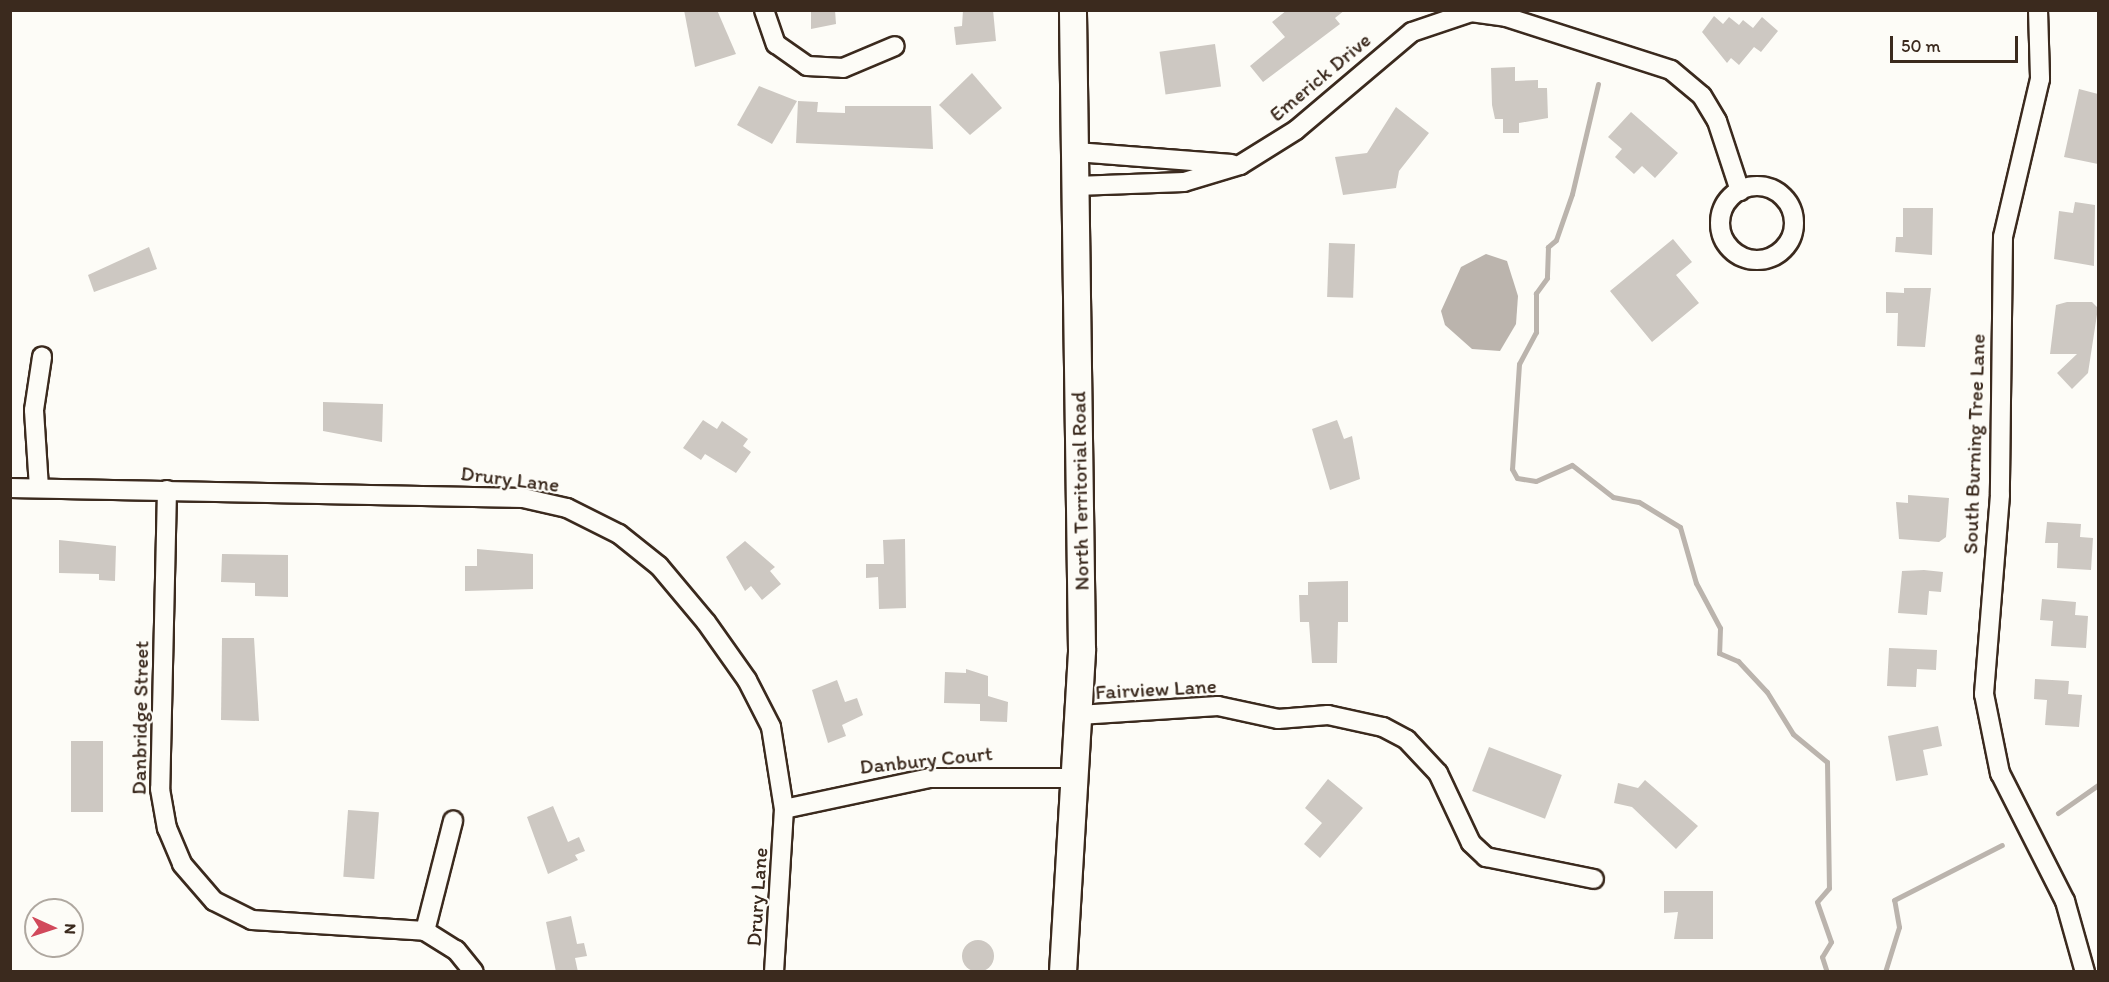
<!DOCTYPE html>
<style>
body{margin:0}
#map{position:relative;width:2109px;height:982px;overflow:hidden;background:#fdfcf7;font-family:Itim,sans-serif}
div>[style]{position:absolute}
.water>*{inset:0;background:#bbb4ad}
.stream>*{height:5px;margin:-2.5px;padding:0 2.5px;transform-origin:2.5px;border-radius:2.5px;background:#bbb4ad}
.building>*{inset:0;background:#cdc8c2;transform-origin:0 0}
.round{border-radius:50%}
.roads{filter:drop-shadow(2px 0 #3b2a1e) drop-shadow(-2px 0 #3b2a1e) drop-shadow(0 2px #3b2a1e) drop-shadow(0 -2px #3b2a1e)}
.street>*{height:18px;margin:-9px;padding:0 9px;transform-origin:9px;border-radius:9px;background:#fdfcf7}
.street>.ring{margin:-9px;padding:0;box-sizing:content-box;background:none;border:18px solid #fdfcf7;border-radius:50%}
.secondary>*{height:26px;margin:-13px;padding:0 13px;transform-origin:13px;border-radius:13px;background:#fdfcf7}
span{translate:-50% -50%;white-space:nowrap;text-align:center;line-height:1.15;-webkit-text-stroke:4.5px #fdfcf7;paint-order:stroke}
.street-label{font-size:21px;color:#3b2a1e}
.frame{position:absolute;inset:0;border:12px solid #3b2a1e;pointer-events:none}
.north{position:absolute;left:24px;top:898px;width:60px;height:60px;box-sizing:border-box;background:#fdfcf7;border:2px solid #afa8a0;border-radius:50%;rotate:93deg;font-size:16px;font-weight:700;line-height:24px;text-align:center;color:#3b2a1e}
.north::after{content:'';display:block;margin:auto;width:21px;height:27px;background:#d1495b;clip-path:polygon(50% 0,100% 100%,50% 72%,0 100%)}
.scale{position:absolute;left:1890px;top:36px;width:128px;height:27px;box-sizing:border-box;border:3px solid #3b2a1e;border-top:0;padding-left:8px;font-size:18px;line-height:21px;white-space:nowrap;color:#3b2a1e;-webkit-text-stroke:4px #fdfcf7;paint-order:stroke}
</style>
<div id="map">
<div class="water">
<i style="clip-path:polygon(1486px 254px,1507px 261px,1518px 296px,1516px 324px,1500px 351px,1472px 349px,1445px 325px,1441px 311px,1461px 267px)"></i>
</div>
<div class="stream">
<i style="left:1598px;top:84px;width:113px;rotate:103.3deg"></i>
<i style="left:1572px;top:194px;width:49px;rotate:109.2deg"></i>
<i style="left:1556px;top:240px;width:11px;rotate:139deg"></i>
<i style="left:1548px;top:247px;width:31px;rotate:92deg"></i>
<i style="left:1547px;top:278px;width:19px;rotate:126deg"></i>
<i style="left:1536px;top:293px;width:39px;rotate:90deg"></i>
<i style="left:1536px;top:332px;width:36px;rotate:118deg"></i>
<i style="left:1519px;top:364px;width:105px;rotate:93.8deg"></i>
<i style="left:1512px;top:469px;width:10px;rotate:61deg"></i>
<i style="left:1517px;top:478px;width:19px;rotate:9deg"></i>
<i style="left:1536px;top:481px;width:39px;rotate:-24deg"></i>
<i style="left:1572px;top:465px;width:52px;rotate:38deg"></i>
<i style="left:1613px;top:497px;width:26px;rotate:11deg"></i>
<i style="left:1639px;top:502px;width:48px;rotate:31.4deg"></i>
<i style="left:1680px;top:527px;width:58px;rotate:74.1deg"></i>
<i style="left:1696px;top:583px;width:51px;rotate:61.9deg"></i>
<i style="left:1720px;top:628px;width:25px;rotate:92deg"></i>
<i style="left:1719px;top:653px;width:21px;rotate:23deg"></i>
<i style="left:1738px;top:661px;width:42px;rotate:46.9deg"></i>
<i style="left:1767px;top:692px;width:49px;rotate:58.2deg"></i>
<i style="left:1793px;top:734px;width:44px;rotate:39.5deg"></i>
<i style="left:1827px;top:762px;width:126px;rotate:89.1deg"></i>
<i style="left:1829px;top:888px;width:18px;rotate:131deg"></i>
<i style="left:1817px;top:902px;width:42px;rotate:70.7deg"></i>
<i style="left:1831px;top:942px;width:17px;rotate:121deg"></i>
<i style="left:1822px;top:957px;width:16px;rotate:72deg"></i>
<i style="left:2058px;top:813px;width:49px;rotate:-35deg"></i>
<i style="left:1885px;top:972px;width:47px;rotate:-72.7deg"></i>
<i style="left:1899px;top:927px;width:27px;rotate:-100deg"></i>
<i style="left:1894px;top:900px;width:121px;rotate:-27deg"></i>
</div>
<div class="building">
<i style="clip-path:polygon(684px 10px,717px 10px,736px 54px,695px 67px)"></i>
<i style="clip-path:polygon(811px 10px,835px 10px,836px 24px,811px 29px)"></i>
<i style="clip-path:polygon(963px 10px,993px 10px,996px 41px,956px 45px,954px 27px,962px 26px)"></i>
<i style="clip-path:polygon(1287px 10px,1345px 10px,1335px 18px,1340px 24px,1263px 82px,1250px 66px,1285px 37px,1272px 22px)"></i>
<i style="clip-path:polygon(1714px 16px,1723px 24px,1729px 17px,1739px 25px,1743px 20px,1753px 28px,1762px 17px,1778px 31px,1761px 52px,1754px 47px,1739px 65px,1731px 58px,1727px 63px,1702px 32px)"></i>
<i style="left:1215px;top:44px;width:43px;height:56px;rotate:82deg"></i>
<i style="clip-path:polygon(1515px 67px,1515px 81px,1538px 80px,1538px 88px,1547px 88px,1548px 118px,1519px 123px,1519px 133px,1503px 133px,1503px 119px,1495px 119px,1492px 105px,1491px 68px)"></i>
<i style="clip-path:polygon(972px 73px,1002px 108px,970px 135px,939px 105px)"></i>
<i style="clip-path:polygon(759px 86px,797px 101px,772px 144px,737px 125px)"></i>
<i style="clip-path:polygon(2079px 89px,2098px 94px,2098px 164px,2064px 157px)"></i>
<i style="clip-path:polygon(798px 101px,818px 102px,817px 112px,845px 113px,845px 106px,931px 106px,933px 149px,796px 143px)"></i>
<i style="clip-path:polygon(1396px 107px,1429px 133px,1399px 171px,1396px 188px,1343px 195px,1335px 157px,1367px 153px)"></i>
<i style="clip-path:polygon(1631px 112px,1678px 153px,1655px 178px,1642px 166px,1634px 174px,1615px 157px,1622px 149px,1608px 137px)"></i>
<i style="clip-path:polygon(2075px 202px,2095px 205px,2094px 266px,2054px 259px,2059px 211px,2073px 213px)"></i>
<i style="clip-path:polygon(1903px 208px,1933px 208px,1932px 255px,1895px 252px,1896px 237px,1903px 237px)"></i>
<i style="clip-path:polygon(1673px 239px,1692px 262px,1676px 275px,1699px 303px,1652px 342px,1610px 291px)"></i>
<i style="left:1329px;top:243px;width:26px;height:54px;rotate:2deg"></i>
<i style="clip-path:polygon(149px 247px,157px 269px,94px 292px,88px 275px)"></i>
<i style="clip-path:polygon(1904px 288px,1931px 288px,1925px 347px,1897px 346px,1898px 313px,1886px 313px,1886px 292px,1904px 293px)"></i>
<i style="clip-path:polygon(2067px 302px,2092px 302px,2098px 308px,2088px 373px,2072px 389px,2057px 373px,2077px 354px,2050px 354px,2056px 305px)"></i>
<i style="clip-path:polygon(323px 402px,383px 404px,382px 442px,323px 431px)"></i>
<i style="clip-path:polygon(703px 420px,717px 429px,722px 421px,748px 439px,743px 446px,751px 452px,736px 473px,705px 454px,701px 460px,683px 448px)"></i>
<i style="clip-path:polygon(1337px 420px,1344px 439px,1352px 436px,1360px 479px,1330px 490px,1312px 429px)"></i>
<i style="clip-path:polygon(1908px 495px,1949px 498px,1946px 537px,1939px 542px,1899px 539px,1896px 502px,1908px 503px)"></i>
<i style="clip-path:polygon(2047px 522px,2081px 524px,2080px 537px,2093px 538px,2091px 570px,2057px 568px,2058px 543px,2045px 543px)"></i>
<i style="clip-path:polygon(905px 539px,906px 608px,879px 609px,878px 577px,866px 578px,866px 564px,884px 564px,883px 540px)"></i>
<i style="clip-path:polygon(59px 540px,116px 546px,115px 581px,99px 580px,99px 574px,59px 573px)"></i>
<i style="clip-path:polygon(745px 541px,775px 567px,770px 571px,781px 584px,762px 600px,751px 586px,745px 591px,726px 557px)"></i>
<i style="clip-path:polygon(477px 549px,533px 554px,533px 589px,465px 591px,465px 566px,477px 566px)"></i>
<i style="clip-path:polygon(222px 554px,288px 555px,288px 597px,255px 596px,255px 583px,221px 582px)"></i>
<i style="clip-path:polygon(1924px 570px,1943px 572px,1941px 592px,1929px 591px,1927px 615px,1898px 613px,1902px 571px)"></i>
<i style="clip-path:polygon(1348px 581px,1348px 622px,1338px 622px,1337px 663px,1312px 663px,1309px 622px,1300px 622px,1299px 595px,1308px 595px,1308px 582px)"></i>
<i style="clip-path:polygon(2042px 599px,2076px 602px,2075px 615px,2088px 616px,2086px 648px,2051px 646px,2053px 621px,2040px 620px)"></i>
<i style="clip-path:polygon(222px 638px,254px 638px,259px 721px,221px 720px)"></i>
<i style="clip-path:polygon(1889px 648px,1937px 650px,1936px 670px,1917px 669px,1916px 687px,1887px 686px)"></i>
<i style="clip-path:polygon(966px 669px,988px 676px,988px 696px,1008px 702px,1007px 722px,980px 721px,980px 704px,944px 703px,945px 672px,966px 673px)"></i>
<i style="clip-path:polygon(2035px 679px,2069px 681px,2068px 694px,2082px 695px,2079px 727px,2045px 725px,2047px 700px,2034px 699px)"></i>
<i style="clip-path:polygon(837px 680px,845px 702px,857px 698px,863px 715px,842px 725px,846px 736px,828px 743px,812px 690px)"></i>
<i style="clip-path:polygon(1938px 726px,1942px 746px,1923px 750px,1928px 775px,1896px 781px,1888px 736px)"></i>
<i style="left:71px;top:741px;width:32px;height:71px"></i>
<i style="left:1489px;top:747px;width:78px;height:47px;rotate:21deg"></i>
<i style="clip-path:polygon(1328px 779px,1363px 808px,1320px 858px,1304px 844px,1322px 823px,1305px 808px)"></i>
<i style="clip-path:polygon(1645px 780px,1698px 826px,1676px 849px,1632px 807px,1614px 803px,1618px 783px,1638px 788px)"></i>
<i style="clip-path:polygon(553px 806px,568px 842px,579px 837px,585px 851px,575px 855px,578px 860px,548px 874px,527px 817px)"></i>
<i style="left:348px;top:810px;width:31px;height:67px;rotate:4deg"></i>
<i style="clip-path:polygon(1664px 891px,1713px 891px,1713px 939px,1674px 939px,1678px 912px,1664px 913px)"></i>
<i style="clip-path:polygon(571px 916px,577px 944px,584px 943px,587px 956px,575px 958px,578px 972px,556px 972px,546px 922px)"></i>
<i class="round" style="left:962px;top:940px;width:32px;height:32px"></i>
</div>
<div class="roads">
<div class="street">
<i style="left:764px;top:10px;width:36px;rotate:71deg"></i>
<i style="left:776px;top:44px;width:38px;rotate:35deg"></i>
<i style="left:807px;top:66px;width:36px;rotate:3deg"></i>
<i style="left:843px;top:68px;width:56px;rotate:-22.9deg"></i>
<i style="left:2038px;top:10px;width:69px;rotate:88.3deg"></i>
<i style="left:2040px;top:79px;width:162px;rotate:103.2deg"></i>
<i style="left:2003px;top:237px;width:258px;rotate:90.7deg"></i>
<i style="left:2000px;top:495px;width:200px;rotate:94.6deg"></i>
<i style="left:1984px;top:694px;width:81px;rotate:78.6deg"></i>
<i style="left:2000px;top:773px;width:144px;rotate:63.1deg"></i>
<i style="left:2065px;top:901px;width:74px;rotate:74.3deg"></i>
<i style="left:1076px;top:152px;width:156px;rotate:4.4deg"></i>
<i style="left:1076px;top:186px;width:108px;rotate:-2.1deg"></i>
<i style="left:1184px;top:182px;width:59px;rotate:-16.9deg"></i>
<i style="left:1240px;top:165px;width:66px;rotate:-32deg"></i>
<i style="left:1296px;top:130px;width:152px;rotate:-40.2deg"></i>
<i style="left:1412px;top:32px;width:62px;rotate:-18.7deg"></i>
<i style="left:1471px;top:12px;width:35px;rotate:8deg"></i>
<i style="left:1506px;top:17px;width:173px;rotate:17.8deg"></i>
<i style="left:1671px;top:70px;width:40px;rotate:40deg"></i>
<i style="left:1702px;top:96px;width:29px;rotate:59deg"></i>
<i style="left:1717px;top:121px;width:74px;rotate:71.8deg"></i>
<i class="ring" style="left:1720px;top:186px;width:56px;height:56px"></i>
<i style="left:10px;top:488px;width:513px;rotate:1.12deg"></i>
<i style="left:523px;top:498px;width:45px;rotate:12.8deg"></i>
<i style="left:567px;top:508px;width:58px;rotate:26.6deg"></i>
<i style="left:619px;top:534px;width:51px;rotate:38.7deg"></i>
<i style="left:659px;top:566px;width:73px;rotate:50deg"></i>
<i style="left:706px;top:622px;width:71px;rotate:54.7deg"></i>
<i style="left:747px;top:680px;width:53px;rotate:62.9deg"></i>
<i style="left:771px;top:727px;width:83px;rotate:81deg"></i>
<i style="left:784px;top:809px;width:163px;rotate:93.5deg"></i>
<i style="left:39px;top:488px;width:78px;rotate:-93.7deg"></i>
<i style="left:34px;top:410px;width:54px;rotate:-81.4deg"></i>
<i style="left:167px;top:490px;width:299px;rotate:91.3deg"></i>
<i style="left:160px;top:789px;width:40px;rotate:80deg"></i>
<i style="left:167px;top:828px;width:39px;rotate:67deg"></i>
<i style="left:182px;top:864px;width:49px;rotate:49.1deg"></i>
<i style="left:214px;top:901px;width:42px;rotate:26.6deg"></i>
<i style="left:252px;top:920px;width:173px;rotate:3.6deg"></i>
<i style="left:425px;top:931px;width:36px;rotate:32deg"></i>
<i style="left:456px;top:950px;width:28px;rotate:51deg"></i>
<i style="left:1079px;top:715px;width:139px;rotate:-3.7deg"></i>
<i style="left:1218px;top:706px;width:61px;rotate:12.2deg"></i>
<i style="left:1278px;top:719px;width:50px;rotate:-4.6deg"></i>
<i style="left:1328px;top:715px;width:56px;rotate:12.3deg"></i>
<i style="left:1383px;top:727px;width:27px;rotate:28deg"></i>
<i style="left:1407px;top:740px;width:45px;rotate:46.8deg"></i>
<i style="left:1438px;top:773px;width:77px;rotate:64.8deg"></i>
<i style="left:1471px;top:843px;width:21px;rotate:43deg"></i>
<i style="left:1486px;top:857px;width:110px;rotate:11.5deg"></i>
<i style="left:784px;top:809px;width:149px;rotate:-12deg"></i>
<i style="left:930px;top:778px;width:145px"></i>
<i style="left:425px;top:931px;width:114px;rotate:-75.7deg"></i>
</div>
<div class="secondary">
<i style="left:1063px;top:972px;width:323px;rotate:-86.6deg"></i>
<i style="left:1082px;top:650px;width:640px;rotate:-90.81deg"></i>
</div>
</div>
<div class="street-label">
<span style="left:1320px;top:77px;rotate:-40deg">Emerick Drive</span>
<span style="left:1974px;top:444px;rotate:-88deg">South Burning Tree Lane</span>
<span style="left:510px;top:479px;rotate:7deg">Drury Lane</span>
<span style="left:1080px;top:491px;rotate:-91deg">North Territorial Road</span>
<span style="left:1156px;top:689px;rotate:-3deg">Fairview Lane</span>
<span style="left:140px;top:718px;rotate:-89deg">Danbridge Street</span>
<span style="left:926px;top:760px;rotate:-6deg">Danbury Court</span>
<span style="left:757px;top:897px;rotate:-86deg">Drury Lane</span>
</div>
<div class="frame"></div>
<div class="north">N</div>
<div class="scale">50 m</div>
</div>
